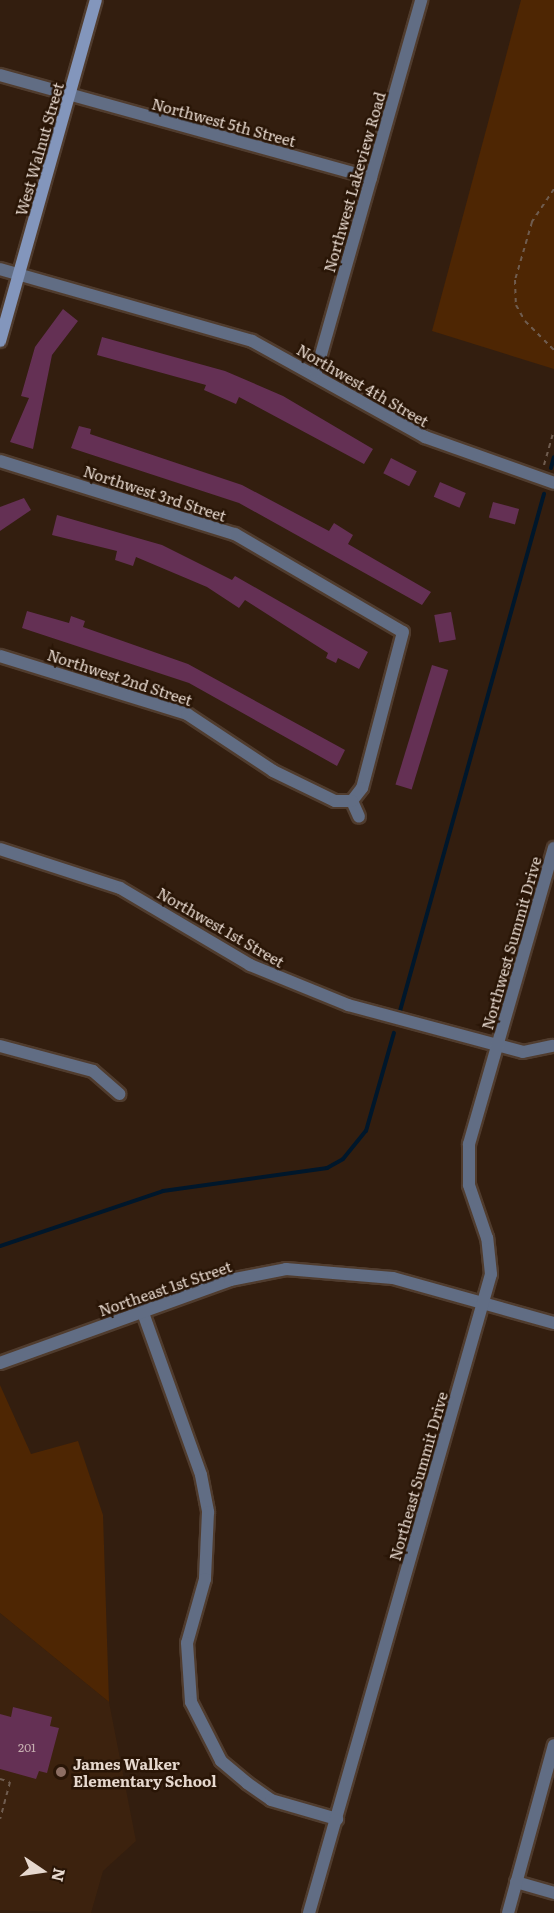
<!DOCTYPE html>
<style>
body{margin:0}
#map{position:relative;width:554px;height:1913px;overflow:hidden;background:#331e0f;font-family:Literata,serif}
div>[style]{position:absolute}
.built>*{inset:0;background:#3c220e}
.green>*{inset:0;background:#4e2603}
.stream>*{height:4px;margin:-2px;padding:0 2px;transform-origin:2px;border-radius:2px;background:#00172b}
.building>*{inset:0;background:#643054;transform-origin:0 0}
.path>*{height:2px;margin-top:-1px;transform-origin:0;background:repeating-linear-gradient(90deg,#6f5c4f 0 4.5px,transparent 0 9px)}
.roads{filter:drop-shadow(2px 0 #503c2e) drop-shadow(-2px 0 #503c2e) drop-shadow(0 2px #503c2e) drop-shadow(0 -2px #503c2e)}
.street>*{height:12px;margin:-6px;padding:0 6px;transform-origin:6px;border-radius:6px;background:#616d84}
.secondary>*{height:12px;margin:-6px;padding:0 6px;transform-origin:6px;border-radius:6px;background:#8396bc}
.dots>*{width:16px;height:16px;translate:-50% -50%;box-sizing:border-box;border:3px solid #291506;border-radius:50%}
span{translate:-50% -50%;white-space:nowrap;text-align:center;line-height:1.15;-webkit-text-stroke:5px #291506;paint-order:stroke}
.number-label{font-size:12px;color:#c6aeb0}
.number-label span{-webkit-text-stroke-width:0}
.street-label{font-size:15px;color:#e6d8ce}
.poi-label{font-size:15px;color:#e6d8ce;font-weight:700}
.left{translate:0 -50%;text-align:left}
.north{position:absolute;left:12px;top:1841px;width:60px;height:60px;-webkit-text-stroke:4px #291506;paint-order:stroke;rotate:103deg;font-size:16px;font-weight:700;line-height:24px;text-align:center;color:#e6d8ce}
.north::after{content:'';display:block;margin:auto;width:21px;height:27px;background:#e6d8ce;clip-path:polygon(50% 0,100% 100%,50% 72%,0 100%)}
</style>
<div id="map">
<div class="built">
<i style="clip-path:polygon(0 1613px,109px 1702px,136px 1841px,103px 1871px,91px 1913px,0 1910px)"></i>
</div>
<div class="green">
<i style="clip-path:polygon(521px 0,554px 0,554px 369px,432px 331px)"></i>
<i style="clip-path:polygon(0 1385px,31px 1454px,78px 1441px,103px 1515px,109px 1702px,0 1613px)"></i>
</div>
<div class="stream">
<i style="left:551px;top:468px;width:11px;rotate:-75deg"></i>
<i style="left:400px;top:1011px;width:537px;rotate:-74.44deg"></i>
<i style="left:0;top:1246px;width:172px;rotate:-18.6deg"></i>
<i style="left:163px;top:1191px;width:166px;rotate:-8deg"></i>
<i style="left:327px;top:1168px;width:18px;rotate:-29deg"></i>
<i style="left:343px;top:1159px;width:36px;rotate:-51deg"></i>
<i style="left:366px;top:1131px;width:102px;rotate:-74.1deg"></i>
</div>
<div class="building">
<i style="clip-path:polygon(63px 309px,78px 321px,52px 355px,33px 449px,10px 442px,29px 398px,21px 396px,35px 347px)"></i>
<i style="clip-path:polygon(102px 337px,225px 371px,283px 396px,373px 449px,364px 464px,239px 397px,236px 404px,204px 390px,206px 385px,97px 355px)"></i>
<i style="clip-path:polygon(79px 426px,91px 429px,90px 434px,242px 485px,329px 531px,334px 523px,353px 535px,348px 544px,431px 592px,422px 605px,239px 503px,71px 448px)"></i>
<i style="left:391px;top:458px;width:29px;height:17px;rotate:27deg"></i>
<i style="left:440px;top:482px;width:28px;height:16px;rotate:23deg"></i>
<i style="clip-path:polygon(24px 498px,31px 510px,0 531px,0 507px)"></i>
<i style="left:493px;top:502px;width:27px;height:16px;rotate:15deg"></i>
<i style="clip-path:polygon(57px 515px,162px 545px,232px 580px,235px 576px,368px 652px,359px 669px,338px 658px,336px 663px,326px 658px,328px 653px,245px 600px,239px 608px,207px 587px,136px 557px,133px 566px,115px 560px,117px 551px,52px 535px)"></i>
<i style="clip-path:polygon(27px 611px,69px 623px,71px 616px,85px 621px,83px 627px,188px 664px,345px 750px,337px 766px,189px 683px,22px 628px)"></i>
<i style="left:451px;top:612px;width:28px;height:17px;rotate:80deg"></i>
<i style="left:432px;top:665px;width:17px;height:125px;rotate:17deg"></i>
<i style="clip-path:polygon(13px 1707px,52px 1717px,50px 1726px,59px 1728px,47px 1773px,39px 1771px,36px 1779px,0 1769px,0 1714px,11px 1717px)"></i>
</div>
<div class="path">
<i style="left:554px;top:189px;width:40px;rotate:124deg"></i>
<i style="left:532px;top:222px;width:60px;rotate:106.3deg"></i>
<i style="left:515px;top:280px;width:25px;rotate:88deg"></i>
<i style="left:516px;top:305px;width:18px;rotate:61deg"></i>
<i style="left:525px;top:321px;width:41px;rotate:45deg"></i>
<i style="left:544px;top:465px;width:36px;rotate:-74deg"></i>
<i style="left:0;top:1779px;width:10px;rotate:17deg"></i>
<i style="left:10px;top:1782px;width:38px;rotate:105deg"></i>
</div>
<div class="roads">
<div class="street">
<i style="left:0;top:75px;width:385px;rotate:15.5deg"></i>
<i style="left:0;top:269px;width:262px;rotate:15.9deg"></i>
<i style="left:252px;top:341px;width:198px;rotate:29deg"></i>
<i style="left:425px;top:437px;width:137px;rotate:19.6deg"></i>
<i style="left:316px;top:372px;width:387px;rotate:-74.2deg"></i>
<i style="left:0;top:461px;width:246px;rotate:17.3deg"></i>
<i style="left:235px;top:534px;width:194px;rotate:30.3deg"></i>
<i style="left:403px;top:632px;width:161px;rotate:104.7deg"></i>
<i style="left:362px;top:788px;width:16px;rotate:128deg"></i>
<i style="left:352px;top:801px;width:17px;rotate:66deg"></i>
<i style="left:0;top:656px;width:196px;rotate:17.2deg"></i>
<i style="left:187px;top:714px;width:103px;rotate:33.5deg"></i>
<i style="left:273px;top:771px;width:69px;rotate:25.8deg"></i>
<i style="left:335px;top:801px;width:17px"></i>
<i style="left:0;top:849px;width:126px;rotate:18deg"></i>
<i style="left:120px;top:888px;width:151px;rotate:30.6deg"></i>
<i style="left:250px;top:965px;width:106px;rotate:22.2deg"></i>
<i style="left:348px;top:1005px;width:181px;rotate:15deg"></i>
<i style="left:523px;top:1052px;width:30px;rotate:-12deg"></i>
<i style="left:0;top:1046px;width:96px;rotate:15deg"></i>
<i style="left:93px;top:1071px;width:35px;rotate:41deg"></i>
<i style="left:142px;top:1310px;width:175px;rotate:70.3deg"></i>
<i style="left:201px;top:1475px;width:38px;rotate:79deg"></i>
<i style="left:208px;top:1512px;width:67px;rotate:92.6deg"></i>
<i style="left:205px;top:1579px;width:66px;rotate:105.7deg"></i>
<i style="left:187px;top:1643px;width:59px;rotate:86.1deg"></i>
<i style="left:191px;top:1702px;width:66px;rotate:63deg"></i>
<i style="left:221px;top:1761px;width:34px;rotate:40deg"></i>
<i style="left:247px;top:1783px;width:29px;rotate:35deg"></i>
<i style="left:271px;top:1800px;width:69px;rotate:16.1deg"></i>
<i style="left:0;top:1363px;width:245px;rotate:-19.8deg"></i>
<i style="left:230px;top:1280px;width:57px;rotate:-11.1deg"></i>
<i style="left:286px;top:1269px;width:107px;rotate:4.8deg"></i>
<i style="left:393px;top:1278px;width:167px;rotate:15.6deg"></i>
<i style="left:516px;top:1882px;width:40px;rotate:16deg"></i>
<i style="left:309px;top:1913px;width:664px;rotate:-74.1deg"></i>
<i style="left:491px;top:1274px;width:36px;rotate:-96deg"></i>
<i style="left:487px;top:1238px;width:56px;rotate:-108.8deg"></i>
<i style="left:469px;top:1185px;width:41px;rotate:-90deg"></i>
<i style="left:469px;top:1144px;width:308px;rotate:-74deg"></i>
<i style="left:508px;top:1913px;width:174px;rotate:-74.7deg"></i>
</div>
<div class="secondary">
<i style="left:0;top:341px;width:354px;rotate:-74.3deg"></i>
</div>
</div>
<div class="dots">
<i style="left:61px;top:1772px;background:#8d6e63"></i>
</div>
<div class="number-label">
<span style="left:27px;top:1748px">201</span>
</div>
<div class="street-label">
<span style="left:224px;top:122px;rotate:15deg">Northwest 5th Street</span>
<span style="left:39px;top:149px;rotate:-74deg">West Walnut Street</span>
<span style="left:354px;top:182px;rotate:-74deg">Northwest Lakeview Road</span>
<span style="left:363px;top:385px;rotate:30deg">Northwest 4th Street</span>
<span style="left:155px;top:493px;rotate:18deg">Northwest 3rd Street</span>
<span style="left:120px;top:677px;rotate:18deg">Northwest 2nd Street</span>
<span style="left:221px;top:927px;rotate:30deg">Northwest 1st Street</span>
<span style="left:511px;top:943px;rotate:-74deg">Northwest Summit Drive</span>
<span style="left:165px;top:1288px;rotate:-19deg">Northeast 1st Street</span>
<span style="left:418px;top:1476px;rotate:-74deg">Northeast Summit Drive</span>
</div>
<div class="poi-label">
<span class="left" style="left:73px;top:1772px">James Walker<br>Elementary School</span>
</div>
<div class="north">N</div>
</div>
